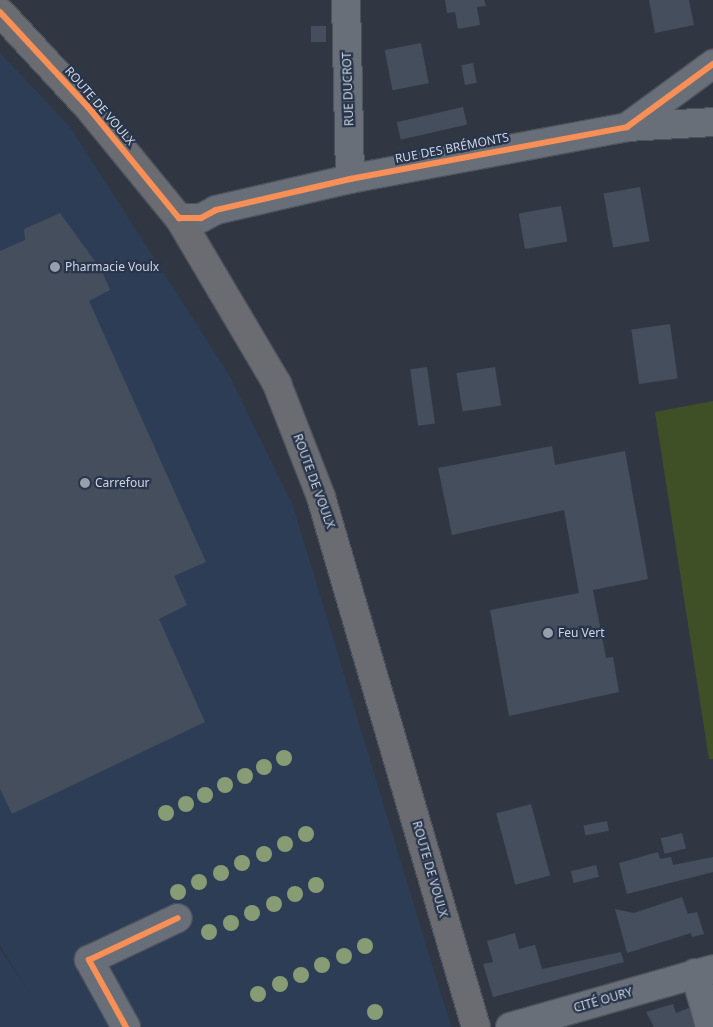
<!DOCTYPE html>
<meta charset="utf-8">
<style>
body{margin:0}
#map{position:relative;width:713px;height:1027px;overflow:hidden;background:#303743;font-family:"Noto Sans",sans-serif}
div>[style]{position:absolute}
.built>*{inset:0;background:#2d3d56}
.green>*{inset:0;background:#3f5026}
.building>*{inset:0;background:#454e5c;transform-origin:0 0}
.roads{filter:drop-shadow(1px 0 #4d535d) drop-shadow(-1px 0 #4d535d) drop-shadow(0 1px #4d535d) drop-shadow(0 -1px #4d535d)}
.minor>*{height:28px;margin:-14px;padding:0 14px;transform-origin:14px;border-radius:14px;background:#696f78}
.major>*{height:28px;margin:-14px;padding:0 14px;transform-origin:14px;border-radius:14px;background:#6b6c71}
.cycleway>*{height:6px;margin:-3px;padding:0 3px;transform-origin:3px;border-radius:3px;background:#f78f57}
.trees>*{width:16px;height:16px;margin:-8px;border-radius:50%;background:#879c74}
.dots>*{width:14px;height:14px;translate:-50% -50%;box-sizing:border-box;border:2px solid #28354b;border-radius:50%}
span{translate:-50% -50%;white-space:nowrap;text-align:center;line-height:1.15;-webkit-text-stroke:4.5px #28354b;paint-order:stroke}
.street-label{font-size:12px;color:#ced6e4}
.poi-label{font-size:12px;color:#ced6e4}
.left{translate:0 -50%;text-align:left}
</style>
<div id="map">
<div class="built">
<i style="clip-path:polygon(0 53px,70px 127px,229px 375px,293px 506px,451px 1027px,0 1027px,0 949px,32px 996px,0 946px)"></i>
</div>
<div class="green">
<i style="clip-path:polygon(713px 401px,713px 759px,709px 759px,655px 412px)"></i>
</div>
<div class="building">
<i style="clip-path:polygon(445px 0,484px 0,486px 6px,477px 7px,480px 25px,458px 29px,455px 12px,447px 13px)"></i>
<i style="clip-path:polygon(649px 0,689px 0,694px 25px,655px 33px)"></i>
<i style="left:311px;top:26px;width:15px;height:16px"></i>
<i style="left:421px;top:43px;width:41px;height:37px;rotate:79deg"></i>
<i style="left:473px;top:63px;width:20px;height:12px;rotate:79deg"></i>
<i style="left:463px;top:107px;width:18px;height:68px;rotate:77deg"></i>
<i style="left:640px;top:187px;width:55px;height:37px;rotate:80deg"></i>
<i style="left:561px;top:206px;width:36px;height:43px;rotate:80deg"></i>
<i style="clip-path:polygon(60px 213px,102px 271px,110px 290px,89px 301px,206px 562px,174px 576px,187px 605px,159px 619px,205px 722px,12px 814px,0 789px,0 251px,25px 240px,24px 229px)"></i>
<i style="left:670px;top:324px;width:55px;height:39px;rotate:82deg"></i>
<i style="left:427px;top:367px;width:57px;height:17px;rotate:82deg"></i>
<i style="left:495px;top:367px;width:39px;height:39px;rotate:81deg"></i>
<i style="clip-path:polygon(552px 446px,555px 465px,625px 451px,648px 579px,593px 590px,606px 658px,613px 657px,619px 692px,509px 716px,490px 610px,579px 593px,564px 510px,452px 535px,438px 468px)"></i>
<i style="left:531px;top:804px;width:74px;height:36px;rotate:75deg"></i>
<i style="left:607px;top:821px;width:10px;height:24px;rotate:79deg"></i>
<i style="left:682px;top:833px;width:16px;height:22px;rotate:76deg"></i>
<i style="clip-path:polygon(658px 852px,660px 859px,671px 857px,673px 865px,713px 857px,713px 872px,627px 894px,619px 863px)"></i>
<i style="left:596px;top:865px;width:12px;height:26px;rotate:76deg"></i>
<i style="clip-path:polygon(682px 897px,688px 914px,697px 912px,704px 934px,692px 937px,691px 933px,627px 953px,615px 909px,634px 913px)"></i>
<i style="clip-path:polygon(515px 933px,519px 949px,535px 945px,542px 969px,621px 952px,624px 962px,493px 997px,483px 964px,493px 962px,487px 941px)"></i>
<i style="clip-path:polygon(673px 1004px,676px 1013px,689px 1008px,696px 1027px,654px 1027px,646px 1012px)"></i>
</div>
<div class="roads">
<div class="minor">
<i style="left:346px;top:0;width:179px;rotate:88.7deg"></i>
<i style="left:627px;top:127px;width:86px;rotate:-3.3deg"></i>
<i style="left:179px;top:218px;width:22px"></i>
<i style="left:201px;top:218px;width:17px;rotate:-28deg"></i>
<i style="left:216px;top:210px;width:138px;rotate:-13deg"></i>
<i style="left:350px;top:179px;width:282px;rotate:-10.6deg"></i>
<i style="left:627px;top:127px;width:107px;rotate:-36.2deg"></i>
<i style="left:695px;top:973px;width:56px;rotate:74.5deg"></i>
<i style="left:126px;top:1027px;width:77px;rotate:-118.9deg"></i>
<i style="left:89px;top:960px;width:98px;rotate:-25.3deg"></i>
<i style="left:510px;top:1027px;width:211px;rotate:-15.9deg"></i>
</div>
<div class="major">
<i style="left:0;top:12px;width:129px;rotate:47.2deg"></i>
<i style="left:88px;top:107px;width:144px;rotate:50.7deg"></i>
<i style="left:179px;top:218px;width:193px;rotate:59.4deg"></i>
<i style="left:277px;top:384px;width:121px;rotate:68.7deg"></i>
<i style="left:321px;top:497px;width:552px;rotate:73.7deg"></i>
</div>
</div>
<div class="cycleway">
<i style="left:0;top:12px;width:129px;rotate:47.2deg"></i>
<i style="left:88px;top:107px;width:144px;rotate:50.7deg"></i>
<i style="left:179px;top:218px;width:22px"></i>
<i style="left:201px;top:218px;width:17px;rotate:-28deg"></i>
<i style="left:216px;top:210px;width:138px;rotate:-13deg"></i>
<i style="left:350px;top:179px;width:282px;rotate:-10.6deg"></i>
<i style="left:627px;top:127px;width:107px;rotate:-36.2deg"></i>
<i style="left:126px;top:1027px;width:77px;rotate:-118.9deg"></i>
<i style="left:89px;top:960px;width:98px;rotate:-25.3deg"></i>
</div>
<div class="trees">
<i style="left:284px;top:758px"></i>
<i style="left:264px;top:767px"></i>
<i style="left:245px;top:776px"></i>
<i style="left:225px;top:785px"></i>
<i style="left:205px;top:795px"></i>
<i style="left:186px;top:804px"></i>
<i style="left:166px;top:813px"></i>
<i style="left:306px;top:834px"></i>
<i style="left:285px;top:844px"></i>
<i style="left:264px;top:854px"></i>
<i style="left:242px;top:863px"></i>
<i style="left:221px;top:873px"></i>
<i style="left:199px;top:882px"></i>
<i style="left:316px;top:885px"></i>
<i style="left:178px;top:892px"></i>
<i style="left:295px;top:894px"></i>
<i style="left:274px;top:904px"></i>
<i style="left:252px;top:913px"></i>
<i style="left:231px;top:923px"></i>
<i style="left:209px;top:932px"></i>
<i style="left:365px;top:946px"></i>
<i style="left:344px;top:956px"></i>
<i style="left:322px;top:965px"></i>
<i style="left:301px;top:975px"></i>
<i style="left:280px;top:984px"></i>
<i style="left:258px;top:994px"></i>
<i style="left:375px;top:1012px"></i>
</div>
<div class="dots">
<i style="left:55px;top:267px;background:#979eac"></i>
<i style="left:85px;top:483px;background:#979eac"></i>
<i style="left:548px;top:633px;background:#979eac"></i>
</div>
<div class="street-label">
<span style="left:348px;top:89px;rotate:-92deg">RUE DUCROT</span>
<span style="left:100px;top:106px;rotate:49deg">ROUTE DE VOULX</span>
<span style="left:452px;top:148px;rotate:-11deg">RUE DES BRÉMONTS</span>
<span style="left:314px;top:481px;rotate:70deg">ROUTE DE VOULX</span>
<span style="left:430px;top:869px;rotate:74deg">ROUTE DE VOULX</span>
<span style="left:603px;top:1000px;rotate:-16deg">CITÉ OURY</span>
</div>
<div class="poi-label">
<span class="left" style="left:65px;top:267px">Pharmacie Voulx</span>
<span class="left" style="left:95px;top:483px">Carrefour</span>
<span class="left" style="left:558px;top:633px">Feu Vert</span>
</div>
</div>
